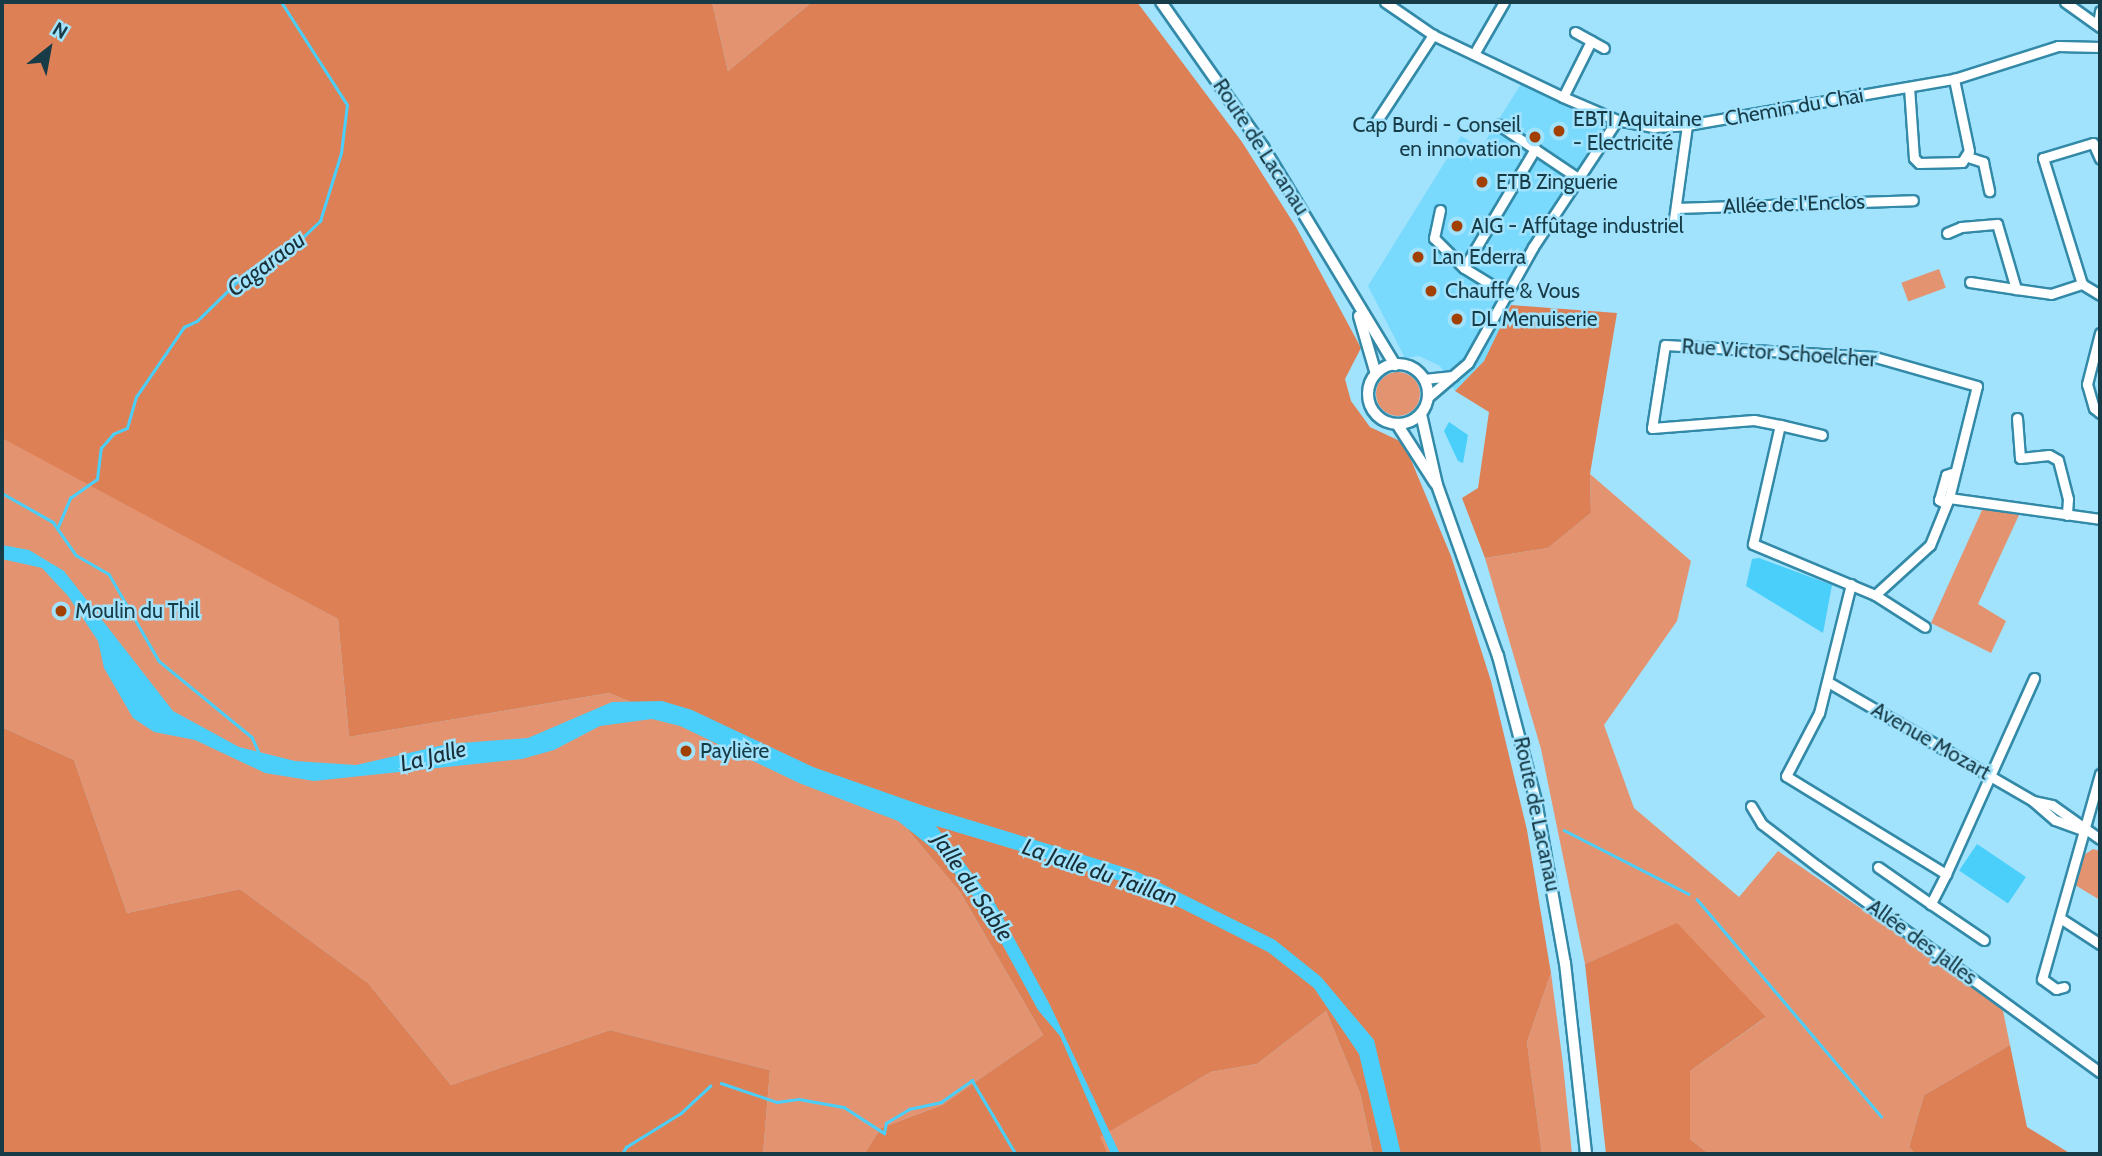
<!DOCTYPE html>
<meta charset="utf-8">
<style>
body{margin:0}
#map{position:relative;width:2102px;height:1156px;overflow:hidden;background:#a1e2fc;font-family:Cabin,sans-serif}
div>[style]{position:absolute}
.built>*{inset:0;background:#7adafd}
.green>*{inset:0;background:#e49370;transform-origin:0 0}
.round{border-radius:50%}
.forest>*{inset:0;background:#dd8056}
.water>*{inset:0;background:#4acffb;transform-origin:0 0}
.stream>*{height:2.5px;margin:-1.25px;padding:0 1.25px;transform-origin:1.25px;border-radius:1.25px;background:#4acffb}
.roads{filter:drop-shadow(2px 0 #338aa8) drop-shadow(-2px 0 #338aa8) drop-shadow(0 2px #338aa8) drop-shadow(0 -2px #338aa8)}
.minor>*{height:9px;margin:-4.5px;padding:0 4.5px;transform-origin:4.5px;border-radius:4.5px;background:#fff}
.major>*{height:10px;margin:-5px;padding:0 5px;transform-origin:5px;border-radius:5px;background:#fff}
.major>.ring{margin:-5px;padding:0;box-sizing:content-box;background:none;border:10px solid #fff;border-radius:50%}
.dots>*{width:19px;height:19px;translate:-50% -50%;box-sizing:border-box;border:4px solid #a1e2fc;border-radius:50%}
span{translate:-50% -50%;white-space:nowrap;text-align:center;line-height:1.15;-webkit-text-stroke:5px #a1e2fc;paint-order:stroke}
.street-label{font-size:21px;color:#173b47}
.poi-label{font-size:21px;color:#173b47}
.left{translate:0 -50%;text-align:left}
.right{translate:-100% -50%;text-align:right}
.water-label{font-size:23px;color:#192f37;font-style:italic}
.frame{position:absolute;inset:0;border:4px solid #173b47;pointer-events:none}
.north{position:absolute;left:14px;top:14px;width:70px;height:70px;-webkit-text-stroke:5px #a1e2fc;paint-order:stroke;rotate:31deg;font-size:19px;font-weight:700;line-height:28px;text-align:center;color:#173b47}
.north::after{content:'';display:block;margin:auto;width:24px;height:32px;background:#173b47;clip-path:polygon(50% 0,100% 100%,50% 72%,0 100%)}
</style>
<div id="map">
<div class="built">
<i style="clip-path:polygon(1521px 84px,1616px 127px,1538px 250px,1484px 361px,1455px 391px,1440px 366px,1419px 356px,1405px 358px,1368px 286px,1461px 136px,1481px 148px)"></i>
</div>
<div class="green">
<i style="clip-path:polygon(712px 2px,812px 2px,728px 71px)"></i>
<i style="left:1939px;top:269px;width:20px;height:40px;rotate:70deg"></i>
<i class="round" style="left:1376px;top:372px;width:44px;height:44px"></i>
<i style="clip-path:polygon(4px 435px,338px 619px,349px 737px,609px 693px,892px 811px,960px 892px,1043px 1035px,942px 1105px,881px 1128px,864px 1154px,763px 1154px,770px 1070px,610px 1030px,451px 1085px,368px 983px,240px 889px,127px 913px,74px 760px,2px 727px)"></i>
<i style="clip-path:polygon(1590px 474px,1691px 561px,1677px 621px,1604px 725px,1634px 808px,1739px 897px,1778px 851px,2002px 1006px,2010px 1045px,1924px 1095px,1909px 1147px,1915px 1154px,1709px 1154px,1690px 1139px,1690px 1071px,1765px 1018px,1677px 924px,1585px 964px,1541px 749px,1485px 558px,1548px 548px,1591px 513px)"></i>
<i style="clip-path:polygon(1983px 508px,2019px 515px,1978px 604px,2006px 621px,1991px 653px,1931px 623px)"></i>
<i style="clip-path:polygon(2093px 849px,2100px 851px,2100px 900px,2075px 885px,2084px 855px)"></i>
<i style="clip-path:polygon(1551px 973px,1563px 1064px,1572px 1154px,1542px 1154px,1527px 1042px)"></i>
<i style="clip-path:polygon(1326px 1011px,1360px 1093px,1373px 1154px,1108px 1154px,1099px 1137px,1211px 1072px,1257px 1064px)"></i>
</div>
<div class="forest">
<i style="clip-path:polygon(2px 2px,712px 2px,728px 71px,812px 2px,1137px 2px,1242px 142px,1296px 227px,1361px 348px,1345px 379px,1351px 401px,1370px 427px,1404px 443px,1451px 556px,1491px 681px,1527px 830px,1551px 973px,1527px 1042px,1542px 1154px,1373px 1154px,1360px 1093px,1326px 1011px,1257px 1064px,1211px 1072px,1100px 1137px,1108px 1154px,864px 1154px,881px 1128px,942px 1105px,1043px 1035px,960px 892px,892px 811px,609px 693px,349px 737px,338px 619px,2px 438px)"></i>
<i style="clip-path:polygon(1511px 305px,1617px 313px,1590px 474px,1591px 513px,1548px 548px,1485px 558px,1462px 498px,1478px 488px,1489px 412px,1455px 391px,1484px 361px)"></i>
<i style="clip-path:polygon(2px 727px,74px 760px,127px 913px,240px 889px,368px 983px,451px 1085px,610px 1030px,770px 1070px,763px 1154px,2px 1154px)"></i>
<i style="clip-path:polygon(1677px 923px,1766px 1017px,1690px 1071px,1690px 1139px,1709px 1154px,1606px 1154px,1585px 964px)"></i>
<i style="clip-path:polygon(2010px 1045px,2027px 1127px,2071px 1154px,1915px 1154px,1909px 1147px,1924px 1095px)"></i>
</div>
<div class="water">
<i style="clip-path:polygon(1449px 422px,1468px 435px,1463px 463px,1458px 461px,1444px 431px)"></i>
<i style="clip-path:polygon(2px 545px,29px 550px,64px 571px,173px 711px,239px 747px,295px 761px,356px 765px,448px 744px,528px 738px,612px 702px,662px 701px,692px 710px,813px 767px,924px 806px,1136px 871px,1275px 940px,1321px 977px,1374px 1040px,1401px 1154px,1383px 1154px,1359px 1054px,1314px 988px,1268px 952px,1137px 886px,936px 826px,996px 905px,1050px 1005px,1120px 1154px,1111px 1154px,1060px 1036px,1038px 1010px,982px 907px,938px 853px,898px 821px,799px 783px,680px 726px,652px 719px,600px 726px,554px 750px,522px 759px,314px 781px,265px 773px,195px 740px,154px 732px,133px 718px,104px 668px,98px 641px,68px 596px,42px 568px,2px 559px)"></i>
<i style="clip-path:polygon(1759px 558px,1832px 585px,1823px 633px,1746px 586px,1752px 559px)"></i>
<i style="left:1977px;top:844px;width:59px;height:32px;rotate:34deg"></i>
</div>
<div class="stream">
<i style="left:2px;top:493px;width:59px;rotate:29.6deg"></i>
<i style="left:53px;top:522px;width:40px;rotate:55.1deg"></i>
<i style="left:76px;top:555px;width:38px;rotate:30deg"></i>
<i style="left:109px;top:574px;width:100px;rotate:60.1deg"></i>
<i style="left:159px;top:661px;width:120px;rotate:39.3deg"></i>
<i style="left:252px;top:737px;width:20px;rotate:66deg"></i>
<i style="left:57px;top:529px;width:34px;rotate:-67deg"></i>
<i style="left:70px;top:498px;width:33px;rotate:-35deg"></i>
<i style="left:97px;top:479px;width:31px;rotate:-83deg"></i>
<i style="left:101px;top:448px;width:18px;rotate:-49deg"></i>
<i style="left:113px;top:434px;width:15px;rotate:-23deg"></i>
<i style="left:127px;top:428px;width:32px;rotate:-74deg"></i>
<i style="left:136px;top:397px;width:85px;rotate:-55.6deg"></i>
<i style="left:184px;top:327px;width:14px;rotate:-25deg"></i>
<i style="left:197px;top:321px;width:71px;rotate:-44.4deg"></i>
<i style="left:248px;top:271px;width:39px;rotate:-24deg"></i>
<i style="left:284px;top:255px;width:50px;rotate:-43.4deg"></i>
<i style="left:320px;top:221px;width:71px;rotate:-72.8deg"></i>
<i style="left:341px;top:153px;width:48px;rotate:-82.9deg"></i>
<i style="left:347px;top:105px;width:122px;rotate:-122.7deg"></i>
<i style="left:115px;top:645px;width:18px;rotate:56deg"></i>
<i style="left:1564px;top:830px;width:140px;rotate:27.1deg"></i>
<i style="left:1697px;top:899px;width:285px;rotate:49.7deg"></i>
<i style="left:721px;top:1083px;width:59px;rotate:18.7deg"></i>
<i style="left:777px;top:1102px;width:22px;rotate:-8deg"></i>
<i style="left:799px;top:1099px;width:46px;rotate:10.1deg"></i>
<i style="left:844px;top:1107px;width:48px;rotate:33deg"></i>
<i style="left:884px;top:1133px;width:10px;rotate:-79deg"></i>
<i style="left:886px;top:1123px;width:27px;rotate:-31deg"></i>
<i style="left:909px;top:1109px;width:33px;rotate:-12deg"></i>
<i style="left:941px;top:1102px;width:38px;rotate:-35deg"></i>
<i style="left:972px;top:1080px;width:86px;rotate:59.3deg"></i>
<i style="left:622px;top:1154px;width:8px;rotate:-60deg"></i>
<i style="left:626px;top:1147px;width:65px;rotate:-31.7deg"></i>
<i style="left:681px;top:1113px;width:40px;rotate:-43deg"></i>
</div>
<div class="roads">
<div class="minor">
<i style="left:1385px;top:2px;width:58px;rotate:34.5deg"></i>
<i style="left:1433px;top:35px;width:144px;rotate:25.5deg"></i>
<i style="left:1563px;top:97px;width:59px;rotate:23.1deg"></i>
<i style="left:1617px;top:120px;width:38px;rotate:11deg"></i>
<i style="left:1654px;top:127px;width:33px;rotate:-3deg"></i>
<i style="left:1687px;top:125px;width:271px;rotate:-9.8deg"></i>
<i style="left:1954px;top:79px;width:109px;rotate:-17.6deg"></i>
<i style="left:2058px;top:46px;width:42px;rotate:1.4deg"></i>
<i style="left:2065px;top:2px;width:43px;rotate:35.5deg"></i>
<i style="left:2098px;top:24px;width:13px;rotate:-81deg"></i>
<i style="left:1575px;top:32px;width:33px;rotate:29deg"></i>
<i style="left:1474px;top:54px;width:60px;rotate:-60deg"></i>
<i style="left:1909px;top:87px;width:71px;rotate:86deg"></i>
<i style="left:1914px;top:158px;width:7px;rotate:45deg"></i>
<i style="left:1919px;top:163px;width:43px;rotate:-1.3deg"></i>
<i style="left:1962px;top:162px;width:13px;rotate:-58deg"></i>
<i style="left:1969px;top:151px;width:74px;rotate:-101.8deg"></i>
<i style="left:1563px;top:97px;width:63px;rotate:-63.4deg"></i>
<i style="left:1374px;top:125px;width:108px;rotate:-56.8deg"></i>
<i style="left:1499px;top:125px;width:95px;rotate:33.9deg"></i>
<i style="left:1968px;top:157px;width:16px;rotate:18deg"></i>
<i style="left:1983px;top:162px;width:30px;rotate:78deg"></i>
<i style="left:1676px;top:208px;width:237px;rotate:-1.9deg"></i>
<i style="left:1440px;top:210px;width:29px;rotate:102deg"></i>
<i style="left:1434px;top:238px;width:42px;rotate:45deg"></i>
<i style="left:1464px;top:268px;width:52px;rotate:31.5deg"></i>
<i style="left:1674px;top:219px;width:95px;rotate:-82.1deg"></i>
<i style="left:1947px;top:233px;width:15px;rotate:-23deg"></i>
<i style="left:1961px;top:227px;width:36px;rotate:-5deg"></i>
<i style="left:1997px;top:224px;width:68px;rotate:73.7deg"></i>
<i style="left:2016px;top:289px;width:35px;rotate:8deg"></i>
<i style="left:2051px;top:294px;width:33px;rotate:-18deg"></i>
<i style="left:1464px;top:268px;width:139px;rotate:-59.2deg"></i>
<i style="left:1970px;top:282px;width:47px;rotate:8.7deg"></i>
<i style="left:2082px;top:284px;width:132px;rotate:-107.2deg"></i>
<i style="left:2043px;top:158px;width:52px;rotate:-16.7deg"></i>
<i style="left:2093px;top:143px;width:17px;rotate:66deg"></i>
<i style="left:2082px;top:284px;width:21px;rotate:31deg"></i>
<i style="left:2100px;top:333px;width:53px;rotate:104.3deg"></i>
<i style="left:2087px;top:384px;width:25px;rotate:74deg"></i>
<i style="left:2094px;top:408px;width:8px;rotate:40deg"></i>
<i style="left:1424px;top:379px;width:29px;rotate:-6deg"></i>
<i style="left:1428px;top:397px;width:52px;rotate:-40.4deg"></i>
<i style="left:1468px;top:363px;width:133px;rotate:-60.7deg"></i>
<i style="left:1533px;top:247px;width:152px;rotate:-56.5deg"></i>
<i style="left:2017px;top:418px;width:40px;rotate:85.7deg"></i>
<i style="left:2020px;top:458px;width:29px;rotate:-6deg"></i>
<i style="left:2049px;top:455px;width:10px;rotate:29deg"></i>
<i style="left:2058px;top:460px;width:40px;rotate:75.6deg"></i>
<i style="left:2068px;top:499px;width:16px;rotate:94deg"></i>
<i style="left:1780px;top:425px;width:43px;rotate:13.4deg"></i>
<i style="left:1949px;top:498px;width:152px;rotate:7.9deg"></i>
<i style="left:1944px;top:503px;width:6px;rotate:-149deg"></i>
<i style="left:1939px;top:500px;width:26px;rotate:-74deg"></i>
<i style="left:1946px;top:475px;width:6px;rotate:-18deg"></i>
<i style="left:1851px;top:584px;width:133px;rotate:103.9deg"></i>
<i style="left:1819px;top:713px;width:71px;rotate:117.6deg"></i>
<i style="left:1786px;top:776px;width:188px;rotate:31.5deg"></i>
<i style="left:1946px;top:874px;width:215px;rotate:-65.8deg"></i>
<i style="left:1875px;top:595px;width:74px;rotate:-42.3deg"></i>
<i style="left:1930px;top:545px;width:51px;rotate:-68deg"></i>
<i style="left:1949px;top:498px;width:115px;rotate:-76deg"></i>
<i style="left:1977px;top:386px;width:106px;rotate:-164.1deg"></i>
<i style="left:1875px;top:357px;width:210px;rotate:-176.7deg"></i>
<i style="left:1665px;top:345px;width:84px;rotate:98.9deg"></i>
<i style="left:1652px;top:428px;width:102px;rotate:-4.5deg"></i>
<i style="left:1754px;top:420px;width:26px;rotate:11deg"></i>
<i style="left:1780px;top:425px;width:122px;rotate:102.8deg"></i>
<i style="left:1753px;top:544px;width:132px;rotate:22.7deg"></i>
<i style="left:1875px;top:595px;width:59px;rotate:32.6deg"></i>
<i style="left:1828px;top:682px;width:237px;rotate:30.1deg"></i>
<i style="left:2033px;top:801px;width:29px;rotate:41deg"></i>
<i style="left:2055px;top:820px;width:30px;rotate:20deg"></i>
<i style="left:2033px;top:801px;width:19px;rotate:12deg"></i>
<i style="left:2052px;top:805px;width:59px;rotate:35.3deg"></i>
<i style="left:1751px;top:806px;width:21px;rotate:59deg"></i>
<i style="left:1762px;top:824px;width:69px;rotate:37.4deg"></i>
<i style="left:1817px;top:866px;width:350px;rotate:36.1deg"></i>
<i style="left:1878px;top:867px;width:65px;rotate:34.9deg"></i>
<i style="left:1946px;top:874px;width:34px;rotate:117deg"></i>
<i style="left:1931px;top:904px;width:64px;rotate:34.2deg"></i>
<i style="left:2060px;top:918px;width:48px;rotate:33deg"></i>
<i style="left:2064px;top:987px;width:8px;rotate:166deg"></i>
<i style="left:2056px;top:989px;width:17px;rotate:-144deg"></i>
<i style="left:2042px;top:979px;width:213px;rotate:-74.2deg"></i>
</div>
<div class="major">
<i style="left:1161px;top:2px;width:177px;rotate:54.9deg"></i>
<i style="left:1263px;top:147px;width:255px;rotate:58.8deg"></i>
<i style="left:1359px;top:316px;width:60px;rotate:73.7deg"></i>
<i class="ring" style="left:1368px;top:364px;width:50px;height:50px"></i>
<i style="left:1421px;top:414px;width:73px;rotate:77.3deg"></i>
<i style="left:1437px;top:485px;width:182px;rotate:70.4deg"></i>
<i style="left:1498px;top:656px;width:150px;rotate:75.3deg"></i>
<i style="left:1536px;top:801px;width:165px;rotate:79.9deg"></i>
<i style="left:1565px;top:963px;width:192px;rotate:83.7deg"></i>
<i style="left:1397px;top:424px;width:70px;rotate:57.2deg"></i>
</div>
</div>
<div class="dots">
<i style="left:1559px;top:131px;background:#a24002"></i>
<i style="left:1535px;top:137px;background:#a24002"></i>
<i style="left:1482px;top:182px;background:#a24002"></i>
<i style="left:1457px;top:226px;background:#a24002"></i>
<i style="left:1418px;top:257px;background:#a24002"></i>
<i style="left:1431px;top:291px;background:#a24002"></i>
<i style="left:1457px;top:319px;background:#a24002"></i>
<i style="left:61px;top:611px;background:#a24002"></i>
<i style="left:686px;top:751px;background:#a24002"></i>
</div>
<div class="street-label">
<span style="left:1794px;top:107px;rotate:-10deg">Chemin du Chai</span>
<span style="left:1261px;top:147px;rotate:57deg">Route de Lacanau</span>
<span style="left:1794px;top:204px;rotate:-2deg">Allée de l'Enclos</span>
<span style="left:1779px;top:353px;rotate:4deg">Rue Victor Schoelcher</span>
<span style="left:1931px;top:741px;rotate:30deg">Avenue Mozart</span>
<span style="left:1537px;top:814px;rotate:78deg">Route de Lacanau</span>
<span style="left:1922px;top:942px;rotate:36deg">Allée des Jalles</span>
</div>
<div class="poi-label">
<span class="left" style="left:1573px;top:131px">EBTI Aquitaine<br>- Electricité</span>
<span class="right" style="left:1521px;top:137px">Cap Burdi - Conseil<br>en innovation</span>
<span class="left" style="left:1496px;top:182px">ETB Zinguerie</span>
<span class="left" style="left:1471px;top:226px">AIG - Affûtage industriel</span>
<span class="left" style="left:1432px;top:257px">Lan Ederra</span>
<span class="left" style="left:1445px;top:291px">Chauffe &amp; Vous</span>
<span class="left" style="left:1471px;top:319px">DL Menuiserie</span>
<span class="left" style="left:75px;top:611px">Moulin du Thil</span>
<span class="left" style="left:700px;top:751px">Paylière</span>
</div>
<div class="water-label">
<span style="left:266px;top:264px;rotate:-37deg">Cagaraou</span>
<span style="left:433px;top:756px;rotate:-14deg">La Jalle</span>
<span style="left:1100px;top:872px;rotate:19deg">La Jalle du Taillan</span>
<span style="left:973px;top:887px;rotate:56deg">Jalle du Sable</span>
</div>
<div class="frame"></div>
<div class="north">N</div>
</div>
